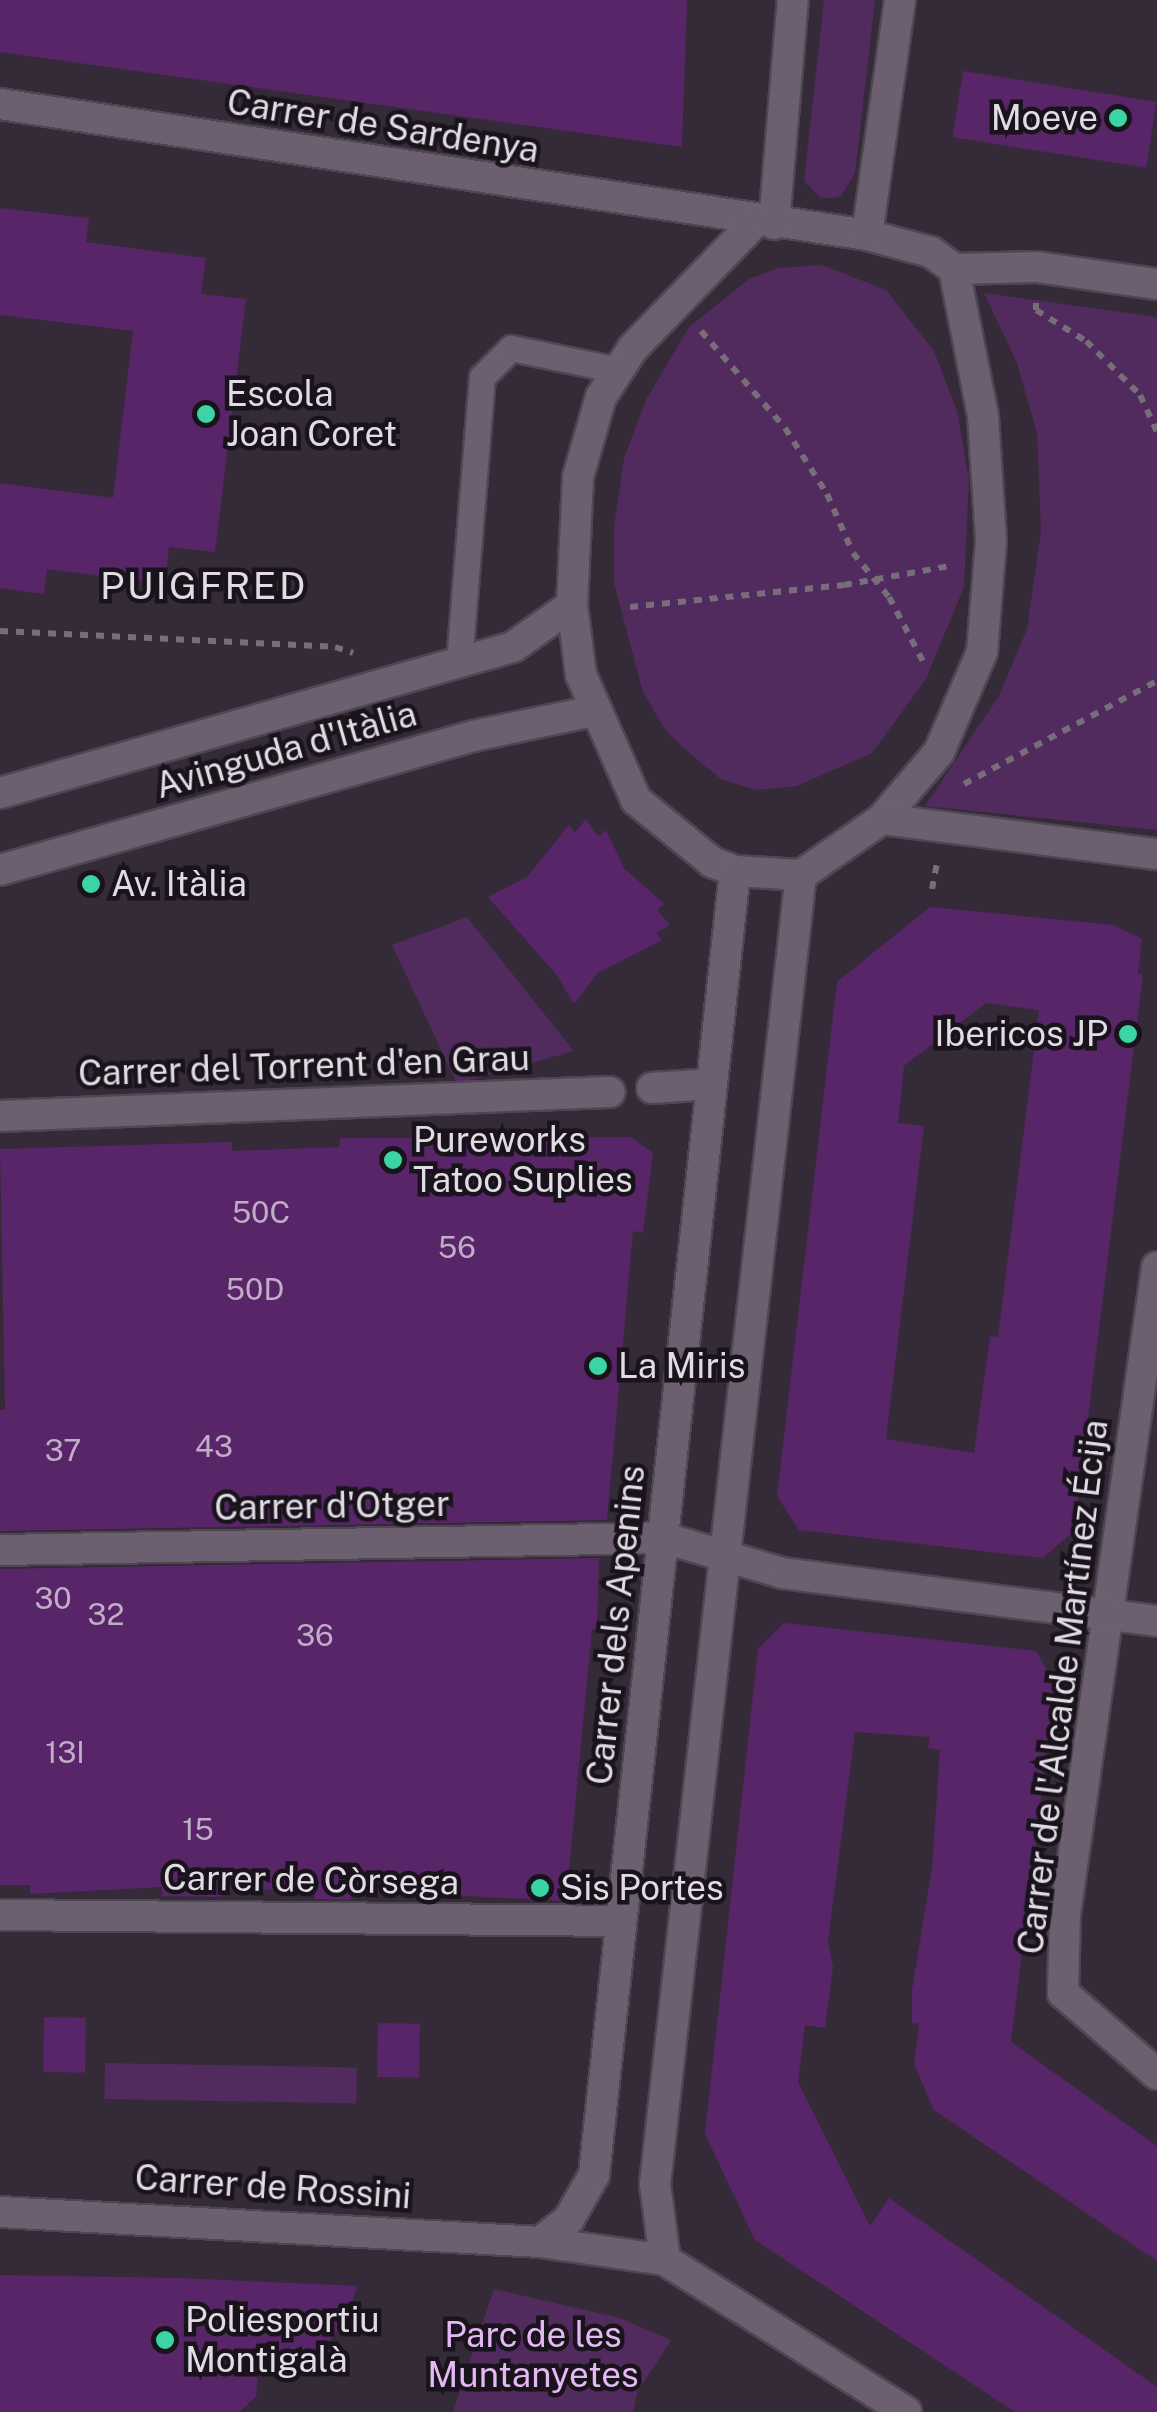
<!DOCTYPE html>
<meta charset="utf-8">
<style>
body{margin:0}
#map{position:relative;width:1157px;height:2412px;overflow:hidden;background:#352a38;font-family:"Public Sans",sans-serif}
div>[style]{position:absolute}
.green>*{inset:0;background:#512b5d;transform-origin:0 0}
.building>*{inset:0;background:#582568;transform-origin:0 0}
.path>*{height:6px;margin-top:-3px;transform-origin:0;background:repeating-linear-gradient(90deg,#776e7a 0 8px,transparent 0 16px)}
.roads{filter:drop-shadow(2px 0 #4f4653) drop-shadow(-2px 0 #4f4653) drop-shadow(0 2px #4f4653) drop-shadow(0 -2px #4f4653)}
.lane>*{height:25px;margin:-12.5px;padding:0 12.5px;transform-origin:12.5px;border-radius:12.5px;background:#6c5f70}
.street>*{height:30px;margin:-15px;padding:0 15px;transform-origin:15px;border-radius:15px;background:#6c5f70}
.dots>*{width:28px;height:28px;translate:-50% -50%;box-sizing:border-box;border:5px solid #19141b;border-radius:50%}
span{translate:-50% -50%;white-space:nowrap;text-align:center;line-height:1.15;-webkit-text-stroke:9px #19141b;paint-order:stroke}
.number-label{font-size:30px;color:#c0aec6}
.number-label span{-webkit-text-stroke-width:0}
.poi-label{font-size:35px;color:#e2dbe5}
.right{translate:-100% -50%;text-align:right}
.left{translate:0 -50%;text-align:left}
.street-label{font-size:35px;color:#e2dbe5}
.park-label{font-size:35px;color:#e4b9f3}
.neighbourhood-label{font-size:38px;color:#e2dbe5;letter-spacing:2.5px}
</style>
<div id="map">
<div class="green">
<i style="clip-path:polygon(824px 0,875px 0,855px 173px,841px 196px,831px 198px,821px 198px,804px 181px)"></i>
<i style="clip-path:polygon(822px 265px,886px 290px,934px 351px,957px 411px,969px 480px,964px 587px,926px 679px,872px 753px,797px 786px,757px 790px,722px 780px,697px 760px,666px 731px,643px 692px,614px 583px,614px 527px,624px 458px,646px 400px,689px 327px,749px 279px,779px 268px)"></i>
<i style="clip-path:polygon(984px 293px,1157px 317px,1157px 830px,925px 806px,999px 696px,1027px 629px,1041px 531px,1037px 433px,1017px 363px)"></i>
<i style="clip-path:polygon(467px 917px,574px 1051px,457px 1084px,392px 945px)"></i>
<i style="left:105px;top:2063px;width:252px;height:36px;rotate:1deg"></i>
<i style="clip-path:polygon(494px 2289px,620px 2318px,671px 2340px,637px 2393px,633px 2412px,453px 2412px)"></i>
</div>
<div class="building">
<i style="clip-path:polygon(0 0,687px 0,682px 147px,0 52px)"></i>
<i style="left:963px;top:71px;width:196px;height:67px;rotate:9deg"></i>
<i style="clip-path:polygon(0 208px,89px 218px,86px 242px,206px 258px,201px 294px,246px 299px,215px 552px,169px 547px,165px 584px,47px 569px,44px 594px,0 588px,0 483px,113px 498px,133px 331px,0 315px)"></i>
<i style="clip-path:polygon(586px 819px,598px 836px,606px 830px,624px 868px,664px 904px,657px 910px,670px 925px,656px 933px,662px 940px,598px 973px,574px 1004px,556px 974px,488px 897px,527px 877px,569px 825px,575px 832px)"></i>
<i style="clip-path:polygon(evenodd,930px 907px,1114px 925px,1142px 939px,1138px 974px,1143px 974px,1074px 1531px,1043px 1558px,799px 1530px,777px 1496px,837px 982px,930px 907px,986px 1003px,1039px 1010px,998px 1337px,990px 1336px,974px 1453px,886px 1439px,924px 1126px,898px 1123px,904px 1066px,986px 1003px)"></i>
<i style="clip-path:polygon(631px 1137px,653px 1153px,643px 1233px,633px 1231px,607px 1520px,0 1531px,0 1410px,5px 1410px,0 1149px,232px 1142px,232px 1151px,339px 1147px,340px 1138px)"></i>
<i style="clip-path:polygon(599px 1558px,597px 1629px,592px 1629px,566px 1901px,351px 1890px,351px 1900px,315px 1899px,315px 1890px,221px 1889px,222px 1897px,162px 1896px,162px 1887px,30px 1894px,30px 1885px,0 1885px,0 1569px)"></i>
<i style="clip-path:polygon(784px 1623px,1036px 1651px,1055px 1684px,1011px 2042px,1157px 2146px,1157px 2261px,934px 2110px,914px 2064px,919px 2024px,912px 2023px,912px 1990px,932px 1868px,940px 1750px,928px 1748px,930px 1737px,855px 1732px,828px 1941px,833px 1967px,825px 2028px,805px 2025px,798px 2082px,870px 2226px,889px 2198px,1157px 2387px,1157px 2412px,1015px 2412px,755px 2240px,705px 2134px,758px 1649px)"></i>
<i style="left:44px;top:2017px;width:42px;height:55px;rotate:1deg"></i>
<i style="left:378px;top:2023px;width:42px;height:54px;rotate:1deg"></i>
<i style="clip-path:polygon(0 2275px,180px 2278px,357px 2286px,347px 2320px,324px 2347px,292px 2358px,260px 2354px,256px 2397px,239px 2412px,0 2412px)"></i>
</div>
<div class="path">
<i style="left:1036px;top:303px;width:7px;rotate:90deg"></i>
<i style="left:1036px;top:310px;width:59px;rotate:31.8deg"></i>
<i style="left:1086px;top:341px;width:76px;rotate:45deg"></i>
<i style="left:1140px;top:395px;width:41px;rotate:65.3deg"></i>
<i style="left:701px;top:331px;width:128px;rotate:49.1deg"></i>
<i style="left:785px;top:428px;width:78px;rotate:57.5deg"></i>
<i style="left:827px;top:494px;width:64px;rotate:66.2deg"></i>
<i style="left:853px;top:553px;width:57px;rotate:50.7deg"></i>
<i style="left:889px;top:597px;width:75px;rotate:62.1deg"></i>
<i style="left:630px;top:607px;width:215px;rotate:-5.9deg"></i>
<i style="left:844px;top:585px;width:108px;rotate:-10.2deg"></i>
<i style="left:0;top:631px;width:335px;rotate:2.7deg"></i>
<i style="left:335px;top:647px;width:19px;rotate:18deg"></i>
<i style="left:964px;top:784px;width:219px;rotate:-28.1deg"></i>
<i style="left:932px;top:889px;width:25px;rotate:-79deg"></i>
</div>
<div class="roads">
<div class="lane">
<i style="left:459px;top:662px;width:286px;rotate:-85.4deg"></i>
<i style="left:482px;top:377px;width:41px;rotate:-45deg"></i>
<i style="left:511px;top:348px;width:109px;rotate:11.6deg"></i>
</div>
<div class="street">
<i style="left:0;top:104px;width:877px;rotate:8.59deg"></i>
<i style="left:867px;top:235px;width:66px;rotate:14.9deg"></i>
<i style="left:931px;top:252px;width:29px;rotate:36deg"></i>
<i style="left:954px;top:269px;width:150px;rotate:78.8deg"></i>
<i style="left:983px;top:416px;width:125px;rotate:86.3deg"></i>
<i style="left:991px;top:541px;width:111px;rotate:94.6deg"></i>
<i style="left:982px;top:652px;width:109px;rotate:113.3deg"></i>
<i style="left:939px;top:752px;width:88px;rotate:130.4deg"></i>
<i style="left:882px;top:819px;width:98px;rotate:145.3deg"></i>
<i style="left:801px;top:875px;width:66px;rotate:-176.5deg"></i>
<i style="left:735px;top:871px;width:25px;rotate:-159deg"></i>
<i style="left:712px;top:862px;width:98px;rotate:-140.8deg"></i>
<i style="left:636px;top:800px;width:137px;rotate:-113.7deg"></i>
<i style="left:581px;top:675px;width:71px;rotate:-97.3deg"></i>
<i style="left:572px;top:605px;width:128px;rotate:-87.3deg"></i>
<i style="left:578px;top:477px;width:83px;rotate:-74deg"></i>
<i style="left:601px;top:397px;width:59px;rotate:-56.9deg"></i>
<i style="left:633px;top:348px;width:175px;rotate:-45.9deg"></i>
<i style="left:774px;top:224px;width:225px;rotate:-85.2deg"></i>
<i style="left:867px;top:235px;width:237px;rotate:-82deg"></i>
<i style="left:954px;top:269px;width:83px;rotate:-1.4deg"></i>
<i style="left:1037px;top:267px;width:121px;rotate:8.1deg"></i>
<i style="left:0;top:793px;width:533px;rotate:-15.89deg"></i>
<i style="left:513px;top:647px;width:72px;rotate:-35.4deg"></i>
<i style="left:882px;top:819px;width:277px;rotate:7.3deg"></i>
<i style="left:0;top:870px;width:492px;rotate:-15.8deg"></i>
<i style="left:473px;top:736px;width:124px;rotate:-11.7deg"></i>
<i style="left:652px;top:1088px;width:60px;rotate:-3.8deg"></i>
<i style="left:0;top:1116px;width:610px;rotate:-2.25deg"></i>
<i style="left:1157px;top:1267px;width:654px;rotate:98.08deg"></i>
<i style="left:1065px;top:1915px;width:78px;rotate:91.5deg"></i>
<i style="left:1063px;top:1993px;width:124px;rotate:40.8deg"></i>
<i style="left:0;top:1550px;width:664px;rotate:-1.04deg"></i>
<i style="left:664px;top:1538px;width:123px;rotate:16.5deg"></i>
<i style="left:782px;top:1573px;width:378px;rotate:7.3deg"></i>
<i style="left:0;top:1915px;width:621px;rotate:0.55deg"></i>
<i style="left:0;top:2212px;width:541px;rotate:3.18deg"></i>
<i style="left:540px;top:2242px;width:126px;rotate:8.2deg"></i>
<i style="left:665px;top:2260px;width:285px;rotate:32.2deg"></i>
<i style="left:540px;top:2242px;width:37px;rotate:-38deg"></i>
<i style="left:569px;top:2219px;width:51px;rotate:-60.4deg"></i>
<i style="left:594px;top:2175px;width:1312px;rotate:-83.83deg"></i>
<i style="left:665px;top:2260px;width:77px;rotate:-97.5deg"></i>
<i style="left:655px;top:2184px;width:1317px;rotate:-83.64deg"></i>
</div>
</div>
<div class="dots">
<i style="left:1118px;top:118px;background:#3ad4a5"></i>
<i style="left:206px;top:414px;background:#3ad4a5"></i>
<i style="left:91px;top:884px;background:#3ad4a5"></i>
<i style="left:1128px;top:1034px;background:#3ad4a5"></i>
<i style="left:393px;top:1160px;background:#3ad4a5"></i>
<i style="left:598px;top:1366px;background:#3ad4a5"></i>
<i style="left:540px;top:1888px;background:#3ad4a5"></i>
<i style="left:165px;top:2340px;background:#3ad4a5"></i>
</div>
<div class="number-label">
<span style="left:261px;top:1212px">50C</span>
<span style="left:457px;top:1247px">56</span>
<span style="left:255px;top:1289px">50D</span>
<span style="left:214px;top:1446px">43</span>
<span style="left:63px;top:1450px">37</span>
<span style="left:53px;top:1598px">30</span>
<span style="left:106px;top:1614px">32</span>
<span style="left:315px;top:1635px">36</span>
<span style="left:65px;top:1752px">13I</span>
<span style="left:198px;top:1829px">15</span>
</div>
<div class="poi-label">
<span class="right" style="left:1098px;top:118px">Moeve</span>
<span class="left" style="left:226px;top:414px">Escola<br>Joan Coret</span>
<span class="left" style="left:111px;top:884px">Av. Itàlia</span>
<span class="right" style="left:1108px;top:1034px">Ibericos JP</span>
<span class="left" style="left:413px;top:1160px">Pureworks<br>Tatoo Suplies</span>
<span class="left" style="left:618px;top:1366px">La Miris</span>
<span class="left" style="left:560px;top:1888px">Sis Portes</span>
<span class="left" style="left:185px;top:2340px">Poliesportiu<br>Montigalà</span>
</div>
<div class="street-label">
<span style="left:383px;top:126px;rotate:9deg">Carrer de Sardenya</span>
<span style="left:286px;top:750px;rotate:-16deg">Avinguda d'Itàlia</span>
<span style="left:304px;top:1066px;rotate:-2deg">Carrer del Torrent d'en Grau</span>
<span style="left:332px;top:1506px;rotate:-1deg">Carrer d'Otger</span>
<span style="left:616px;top:1625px;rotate:-84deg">Carrer dels Apenins</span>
<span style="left:1063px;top:1687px;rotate:-83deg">Carrer de l'Alcalde Martínez Écija</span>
<span style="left:311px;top:1880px;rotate:1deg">Carrer de Còrsega</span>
<span style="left:273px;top:2187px;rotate:4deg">Carrer de Rossini</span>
</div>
<div class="park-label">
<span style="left:533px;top:2355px">Parc de les<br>Muntanyetes</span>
</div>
<div class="neighbourhood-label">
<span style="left:204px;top:586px">PUIGFRED</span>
</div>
</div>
